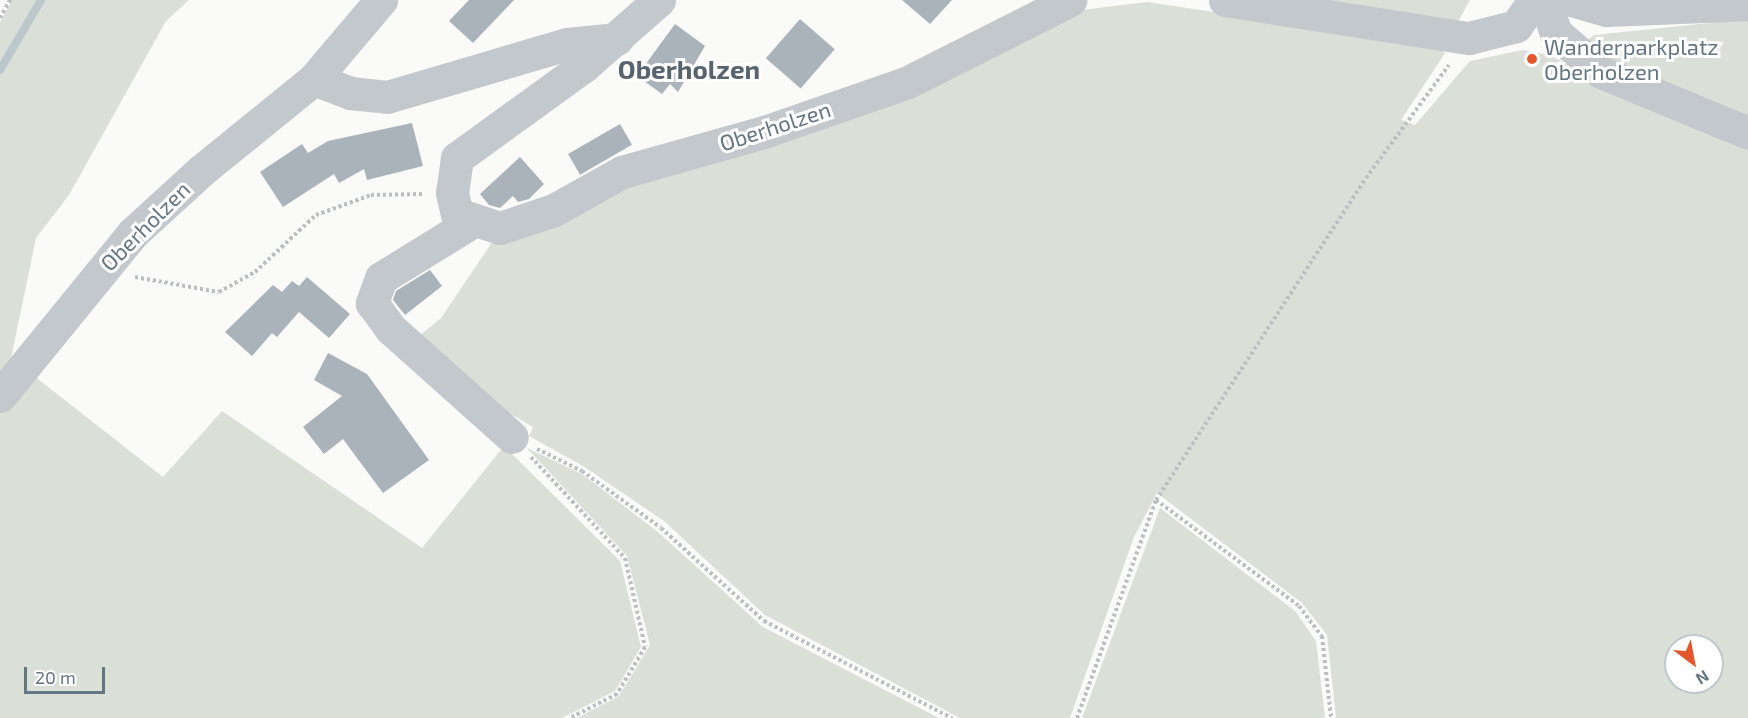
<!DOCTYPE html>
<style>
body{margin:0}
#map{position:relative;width:1748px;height:718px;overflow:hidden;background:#fafaf8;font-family:"Exo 2",sans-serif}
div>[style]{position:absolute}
.green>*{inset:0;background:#dadfd7}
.stream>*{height:8px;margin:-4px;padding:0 4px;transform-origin:4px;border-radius:4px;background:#bbc7cb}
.building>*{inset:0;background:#aab3b9;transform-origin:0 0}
.path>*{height:4px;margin-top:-2px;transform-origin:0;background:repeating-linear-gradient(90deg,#bbbfc2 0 3px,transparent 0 6px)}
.minor>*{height:33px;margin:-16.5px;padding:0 16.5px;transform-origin:16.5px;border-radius:16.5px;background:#c3c8cc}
.dots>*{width:16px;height:16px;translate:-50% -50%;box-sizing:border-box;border:3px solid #fff;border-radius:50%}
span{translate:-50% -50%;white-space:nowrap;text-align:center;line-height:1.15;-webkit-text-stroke:6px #fff;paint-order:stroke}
.poi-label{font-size:22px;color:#657683}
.left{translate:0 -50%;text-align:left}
.street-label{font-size:22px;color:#657683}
.quarter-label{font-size:26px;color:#57646e;font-weight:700}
.north{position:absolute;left:1664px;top:634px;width:60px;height:60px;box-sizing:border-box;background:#fff;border:2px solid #c1c8cd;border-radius:50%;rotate:148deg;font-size:16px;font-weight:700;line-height:24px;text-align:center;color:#657683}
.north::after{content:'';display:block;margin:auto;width:21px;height:27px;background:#e4572e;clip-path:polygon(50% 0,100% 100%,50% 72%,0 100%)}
.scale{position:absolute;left:24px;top:667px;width:81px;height:27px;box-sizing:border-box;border:3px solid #657683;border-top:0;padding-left:8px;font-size:18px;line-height:21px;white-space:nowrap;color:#657683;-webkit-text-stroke:4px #fff;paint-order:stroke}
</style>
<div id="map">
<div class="green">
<i style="clip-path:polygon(12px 0,189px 0,166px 21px,69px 195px,36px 238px,8px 373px,0 383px,0 22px)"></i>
<i style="clip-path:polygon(1266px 0,1470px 0,1455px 27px)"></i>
<i style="clip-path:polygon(evenodd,1147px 2px,1436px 45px,1445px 53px,1401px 120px,1415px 125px,1470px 61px,1523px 50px,1550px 55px,1598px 81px,1748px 138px,1748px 718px,1336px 718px,1327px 635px,1302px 603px,1157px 493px,1134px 537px,1070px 718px,960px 718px,765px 615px,664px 521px,583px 466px,529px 436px,533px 427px,461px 385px,418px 337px,441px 318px,497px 235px,1057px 13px,1147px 2px,1676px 646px,1712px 646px,1712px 682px,1676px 682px,1676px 646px)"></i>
<i style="clip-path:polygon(1748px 19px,1748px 120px,1616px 70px,1586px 41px,1594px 35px)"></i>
<i style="clip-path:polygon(29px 372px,163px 477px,222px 411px,422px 548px,504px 446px,620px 561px,641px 647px,615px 691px,562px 718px,0 718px,0 405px)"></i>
<i style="clip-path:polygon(527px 448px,582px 474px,658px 532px,763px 627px,939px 718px,577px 718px,619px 696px,650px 645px,627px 556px)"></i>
<i style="clip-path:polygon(1160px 508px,1295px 611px,1316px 641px,1325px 718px,1082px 718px)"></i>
</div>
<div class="stream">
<i style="left:0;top:70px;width:81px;rotate:-59.6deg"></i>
</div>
<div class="building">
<i style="clip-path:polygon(469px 0,514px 0,473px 43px,449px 21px)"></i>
<i style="clip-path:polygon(902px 0,952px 0,930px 24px)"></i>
<i style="left:800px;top:19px;width:46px;height:52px;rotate:41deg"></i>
<i style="clip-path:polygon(675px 24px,705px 46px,678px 92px,670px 84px,662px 94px,637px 76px)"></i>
<i style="clip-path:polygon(412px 123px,423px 166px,367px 180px,364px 169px,339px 183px,334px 174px,283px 207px,260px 172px,302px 144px,308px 153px,328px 141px)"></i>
<i style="left:620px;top:124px;width:24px;height:60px;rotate:60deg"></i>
<i style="clip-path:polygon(520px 157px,544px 184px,529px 199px,518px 202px,513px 196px,500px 208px,489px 205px,480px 194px)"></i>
<i style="clip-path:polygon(430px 270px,442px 286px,405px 315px,393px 300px,396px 291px)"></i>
<i style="clip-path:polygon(307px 277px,350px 314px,329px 338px,299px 312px,277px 337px,272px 333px,252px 356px,225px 332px,273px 285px,282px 292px,292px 281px,299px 286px)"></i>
<i style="clip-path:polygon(328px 353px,367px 374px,429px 460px,383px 493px,343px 439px,324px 454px,303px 427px,342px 396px,314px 380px)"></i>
</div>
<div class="path">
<i style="left:0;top:18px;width:21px;rotate:-61deg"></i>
<i style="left:135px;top:277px;width:85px;rotate:10.1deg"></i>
<i style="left:219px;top:292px;width:41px;rotate:-29.1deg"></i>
<i style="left:255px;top:272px;width:83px;rotate:-43.1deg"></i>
<i style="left:316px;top:215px;width:59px;rotate:-20deg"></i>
<i style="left:371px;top:195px;width:53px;rotate:-1.1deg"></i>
<i style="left:537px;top:449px;width:50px;rotate:26.1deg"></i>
<i style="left:582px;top:471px;width:97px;rotate:35.8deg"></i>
<i style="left:661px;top:528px;width:139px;rotate:42.1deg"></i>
<i style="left:764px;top:621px;width:212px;rotate:27.3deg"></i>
<i style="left:531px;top:457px;width:138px;rotate:47.1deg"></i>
<i style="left:625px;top:558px;width:91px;rotate:77.3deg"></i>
<i style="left:645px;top:647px;width:55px;rotate:120.8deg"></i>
<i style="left:617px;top:694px;width:53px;rotate:152.9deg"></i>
<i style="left:1156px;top:500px;width:178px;rotate:36.5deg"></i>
<i style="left:1299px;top:606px;width:38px;rotate:53deg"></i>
<i style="left:1322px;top:636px;width:82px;rotate:83.7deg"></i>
<i style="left:1077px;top:718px;width:232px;rotate:-70.1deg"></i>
<i style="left:1156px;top:500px;width:384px;rotate:-56.9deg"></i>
<i style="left:1366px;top:178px;width:140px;rotate:-53.7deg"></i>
</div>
<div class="minor">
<i style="left:659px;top:0;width:100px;rotate:138.7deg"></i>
<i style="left:584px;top:66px;width:157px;rotate:144.1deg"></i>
<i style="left:457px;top:158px;width:35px;rotate:98deg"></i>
<i style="left:452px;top:193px;width:22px;rotate:77deg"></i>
<i style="left:457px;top:214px;width:45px;rotate:18deg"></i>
<i style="left:500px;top:228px;width:57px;rotate:-18.4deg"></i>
<i style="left:554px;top:210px;width:78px;rotate:-29.2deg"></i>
<i style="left:622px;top:172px;width:148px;rotate:-15.7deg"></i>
<i style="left:764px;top:132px;width:152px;rotate:-19.1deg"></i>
<i style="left:908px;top:82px;width:182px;rotate:-26.8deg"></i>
<i style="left:1225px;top:0;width:247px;rotate:8.9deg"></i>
<i style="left:1469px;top:38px;width:49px;rotate:-14.3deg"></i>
<i style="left:1516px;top:26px;width:32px;rotate:-55deg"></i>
<i style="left:1545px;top:0;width:35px;rotate:72deg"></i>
<i style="left:1556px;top:33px;width:60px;rotate:40.9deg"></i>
<i style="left:1601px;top:72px;width:159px;rotate:22.5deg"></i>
<i style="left:1571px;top:0;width:37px;rotate:16deg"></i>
<i style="left:1607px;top:10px;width:141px;rotate:-2.4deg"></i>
<i style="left:314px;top:79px;width:39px;rotate:21deg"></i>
<i style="left:350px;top:93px;width:37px;rotate:6deg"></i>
<i style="left:387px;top:97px;width:188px;rotate:-16.4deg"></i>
<i style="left:567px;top:44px;width:50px;rotate:-5.7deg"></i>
<i style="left:475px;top:220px;width:110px;rotate:148.3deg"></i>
<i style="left:381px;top:278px;width:27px;rotate:110deg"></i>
<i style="left:372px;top:303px;width:32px;rotate:54deg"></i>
<i style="left:391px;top:329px;width:162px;rotate:41.8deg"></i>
<i style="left:0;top:396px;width:210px;rotate:-50.8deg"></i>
<i style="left:133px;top:233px;width:93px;rotate:-42.4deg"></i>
<i style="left:202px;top:170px;width:144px;rotate:-39.1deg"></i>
<i style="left:314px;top:79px;width:104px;rotate:-49.7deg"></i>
</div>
<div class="dots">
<i style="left:1532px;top:59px;background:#e4572e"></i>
</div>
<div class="poi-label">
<span class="left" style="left:1544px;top:59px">Wanderparkplatz<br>Oberholzen</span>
</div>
<div class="street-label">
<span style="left:775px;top:126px;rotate:-18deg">Oberholzen</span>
<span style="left:145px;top:226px;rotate:-45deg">Oberholzen</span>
</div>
<div class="quarter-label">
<span style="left:689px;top:69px">Oberholzen</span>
</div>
<div class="north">N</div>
<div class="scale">20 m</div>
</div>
